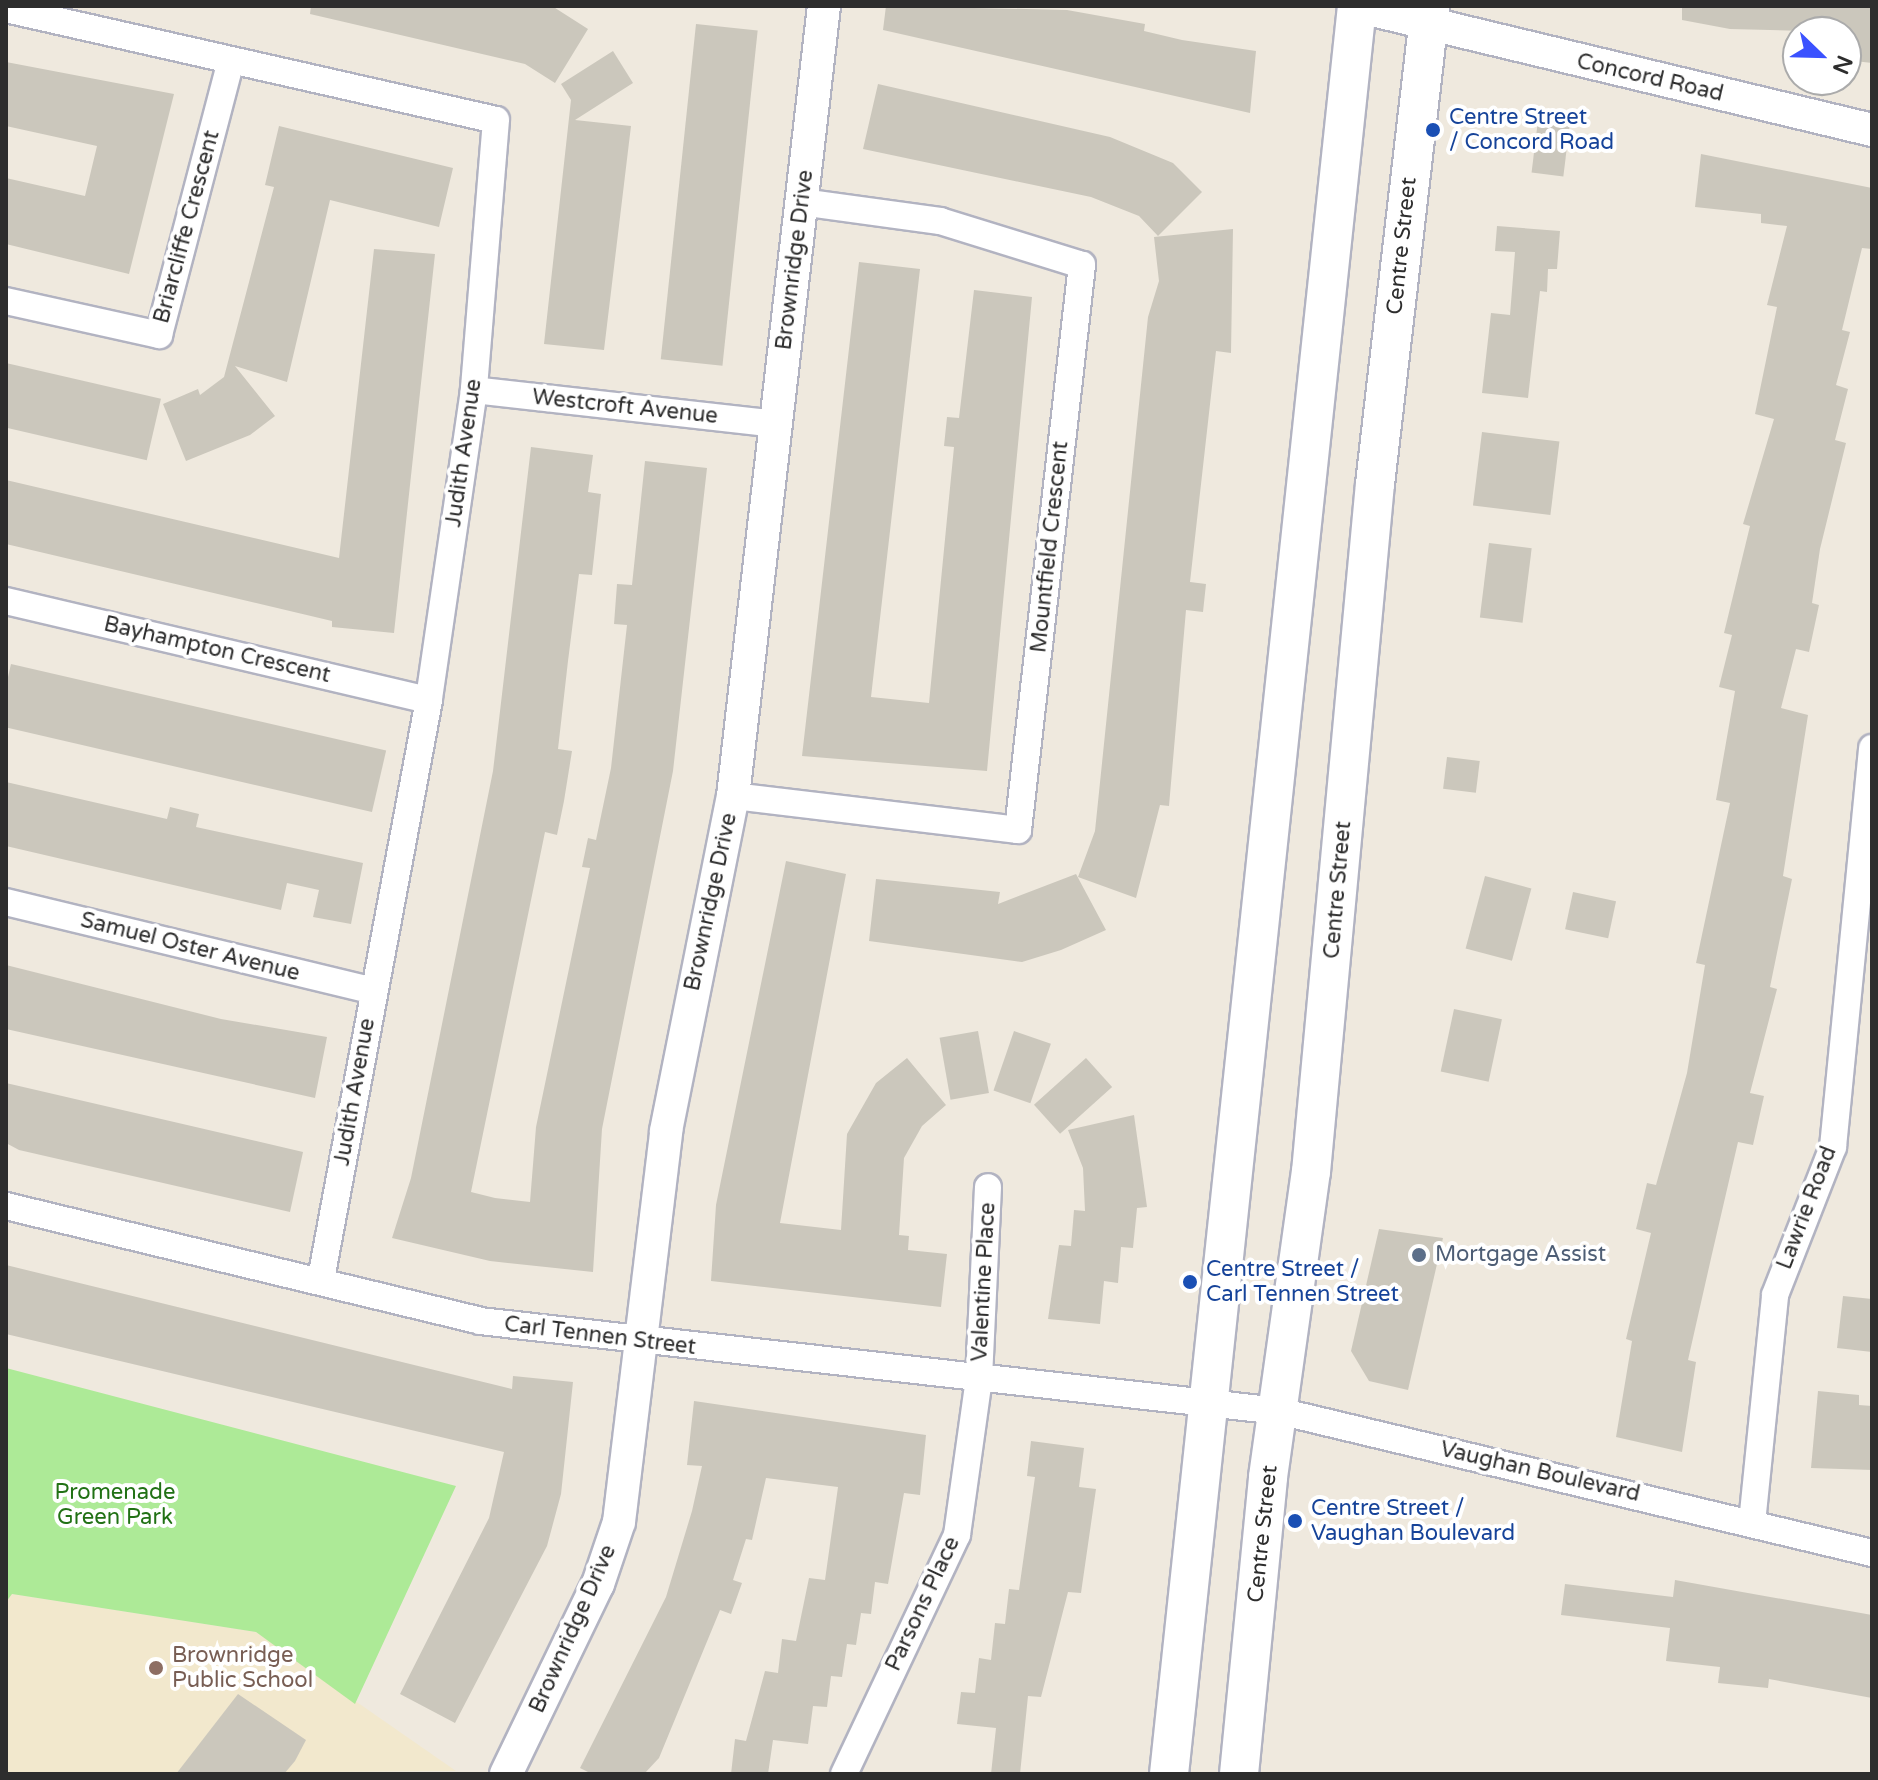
<!DOCTYPE html>
<style>
body{margin:0}
#map{position:relative;width:1878px;height:1780px;overflow:hidden;background:#efe9de;font-family:"Varela Round",sans-serif}
div>[style]{position:absolute}
.education>*{inset:0;background:#f2e8cd}
.green>*{inset:0;background:#adea97}
.building>*{inset:0;background:#cbc7bc;transform-origin:0 0}
.roads{filter:drop-shadow(2px 0 #b2b3c1) drop-shadow(-2px 0 #b2b3c1) drop-shadow(0 2px #b2b3c1) drop-shadow(0 -2px #b2b3c1)}
.minor>*{height:26px;margin:-13px;padding:0 13px;transform-origin:13px;border-radius:13px;background:#fff}
.tertiary>*{height:32px;margin:-16px;padding:0 16px;transform-origin:16px;border-radius:16px;background:#fff}
.secondary>*{height:38px;margin:-19px;padding:0 19px;transform-origin:19px;border-radius:19px;background:#fff}
.dots>*{width:22px;height:22px;translate:-50% -50%;box-sizing:border-box;border:4px solid #fff;border-radius:50%}
span{translate:-50% -50%;white-space:nowrap;text-align:center;line-height:1.15;-webkit-text-stroke:8px #fff;paint-order:stroke}
.street-label{font-size:22px;color:#2d2d2d}
.transit-label{font-size:22px;color:#164399}
.left{translate:0 -50%;text-align:left}
.service-label{font-size:22px;color:#4e5e75}
.park-label{font-size:22px;color:#217115}
.education-label{font-size:22px;color:#785e54}
.frame{position:absolute;inset:0;border:8px solid #2d2d2d;pointer-events:none}
.north{position:absolute;left:1782px;top:16px;width:80px;height:80px;box-sizing:border-box;background:#fff;border:2px solid #ababab;border-radius:50%;rotate:113deg;font-size:22px;font-weight:700;line-height:32px;text-align:center;color:#2d2d2d}
.north::after{content:'';display:block;margin:auto;width:28px;height:36px;background:#3b52ff;clip-path:polygon(50% 0,100% 100%,50% 72%,0 100%)}
</style>
<div id="map">
<div class="education">
<i style="clip-path:polygon(12px 1594px,256px 1632px,456px 1771px,6px 1774px,6px 1602px)"></i>
</div>
<div class="green">
<i style="clip-path:polygon(6px 1368px,456px 1486px,355px 1704px,256px 1632px,12px 1594px,6px 1602px)"></i>
</div>
<div class="building">
<i style="clip-path:polygon(311px 6px,552px 6px,588px 29px,555px 83px,525px 64px,310px 14px)"></i>
<i style="clip-path:polygon(886px 6px,1067px 10px,1145px 24px,1144px 31px,1182px 40px,1256px 51px,1250px 113px,883px 30px)"></i>
<i style="clip-path:polygon(1682px 6px,1872px 6px,1872px 63px,1846px 60px,1846px 32px,1730px 29px,1682px 20px)"></i>
<i style="left:696px;top:24px;width:62px;height:337px;rotate:6deg"></i>
<i style="clip-path:polygon(613px 51px,633px 83px,575px 120px,631px 126px,604px 350px,544px 344px,571px 100px,561px 84px)"></i>
<i style="clip-path:polygon(6px 62px,174px 94px,129px 274px,6px 244px,6px 178px,85px 196px,97px 146px,6px 126px)"></i>
<i style="clip-path:polygon(878px 84px,1110px 137px,1173px 163px,1202px 192px,1158px 236px,1139px 216px,1091px 197px,863px 149px)"></i>
<i style="left:1539px;top:112px;width:32px;height:61px;rotate:7deg"></i>
<i style="clip-path:polygon(279px 126px,453px 168px,439px 227px,330px 200px,287px 382px,235px 366px,275px 416px,250px 435px,186px 461px,163px 404px,198px 389px,200px 395px,224px 377px,274px 187px,265px 185px)"></i>
<i style="clip-path:polygon(1701px 154px,1872px 188px,1872px 249px,1862px 248px,1842px 330px,1850px 332px,1836px 385px,1848px 389px,1835px 440px,1846px 443px,1820px 549px,1812px 603px,1819px 605px,1809px 652px,1796px 649px,1781px 708px,1808px 715px,1783px 876px,1792px 879px,1770px 987px,1777px 989px,1750px 1093px,1764px 1096px,1753px 1145px,1738px 1142px,1712px 1254px,1688px 1360px,1696px 1362px,1682px 1452px,1616px 1437px,1632px 1341px,1626px 1339px,1651px 1233px,1636px 1229px,1647px 1183px,1656px 1185px,1687px 1073px,1705px 965px,1696px 963px,1730px 803px,1716px 800px,1735px 691px,1719px 687px,1732px 635px,1724px 633px,1750px 526px,1743px 524px,1774px 419px,1755px 414px,1777px 307px,1767px 305px,1787px 226px,1761px 223px,1761px 214px,1695px 207px)"></i>
<i style="clip-path:polygon(1497px 226px,1560px 231px,1557px 269px,1548px 269px,1547px 292px,1540px 291px,1528px 398px,1482px 393px,1491px 313px,1510px 315px,1515px 252px,1495px 251px)"></i>
<i style="clip-path:polygon(1233px 229px,1231px 353px,1216px 351px,1190px 582px,1206px 584px,1203px 612px,1186px 610px,1169px 806px,1160px 805px,1136px 898px,1078px 877px,1095px 831px,1148px 317px,1159px 281px,1154px 237px)"></i>
<i style="clip-path:polygon(374px 249px,435px 254px,394px 633px,332px 627px,332px 621px,6px 544px,6px 480px,339px 558px)"></i>
<i style="clip-path:polygon(859px 262px,920px 269px,871px 697px,929px 703px,954px 447px,944px 446px,947px 417px,959px 418px,974px 290px,1032px 297px,987px 771px,802px 756px)"></i>
<i style="left:6px;top:363px;width:159px;height:63px;rotate:13deg"></i>
<i style="left:1482px;top:432px;width:78px;height:74px;rotate:7deg"></i>
<i style="clip-path:polygon(531px 447px,593px 455px,588px 492px,601px 494px,592px 575px,579px 574px,568px 661px,558px 749px,572px 751px,564px 801px,557px 835px,545px 832px,471px 1192px,495px 1198px,530px 1202px,536px 1127px,590px 868px,582px 867px,588px 838px,596px 840px,611px 768px,627px 625px,614px 624px,617px 584px,632px 585px,645px 461px,707px 468px,673px 771px,602px 1129px,593px 1272px,490px 1261px,392px 1238px,411px 1178px,493px 771px)"></i>
<i style="left:1489px;top:543px;width:43px;height:75px;rotate:7deg"></i>
<i style="left:11px;top:664px;width:385px;height:63px;rotate:13deg"></i>
<i style="left:1447px;top:757px;width:33px;height:32px;rotate:7deg"></i>
<i style="clip-path:polygon(6px 782px,167px 819px,170px 807px,199px 814px,196px 827px,363px 863px,351px 924px,313px 917px,319px 890px,287px 883px,281px 910px,6px 846px)"></i>
<i style="clip-path:polygon(786px 861px,846px 874px,780px 1223px,841px 1230px,847px 1134px,876px 1083px,907px 1058px,946px 1105px,922px 1126px,904px 1158px,899px 1235px,909px 1236px,908px 1250px,947px 1254px,941px 1307px,711px 1281px,716px 1205px)"></i>
<i style="clip-path:polygon(1076px 874px,1106px 930px,1061px 950px,1022px 962px,869px 941px,876px 879px,1000px 892px,998px 904px)"></i>
<i style="left:1485px;top:876px;width:48px;height:75px;rotate:15deg"></i>
<i style="left:1573px;top:892px;width:44px;height:38px;rotate:12deg"></i>
<i style="clip-path:polygon(6px 965px,221px 1019px,327px 1037px,315px 1098px,6px 1029px)"></i>
<i style="left:1454px;top:1009px;width:49px;height:64px;rotate:12deg"></i>
<i style="left:978px;top:1031px;width:63px;height:39px;rotate:80deg"></i>
<i style="left:1014px;top:1031px;width:39px;height:63px;rotate:19deg"></i>
<i style="left:1086px;top:1058px;width:39px;height:70px;rotate:48deg"></i>
<i style="clip-path:polygon(6px 1083px,303px 1152px,290px 1212px,19px 1150px,6px 1143px)"></i>
<i style="clip-path:polygon(1134px 1115px,1147px 1207px,1137px 1208px,1133px 1248px,1121px 1247px,1118px 1283px,1104px 1281px,1100px 1324px,1048px 1319px,1059px 1245px,1071px 1246px,1074px 1210px,1085px 1211px,1083px 1168px,1068px 1130px)"></i>
<i style="clip-path:polygon(1379px 1229px,1443px 1238px,1408px 1390px,1369px 1381px,1351px 1351px)"></i>
<i style="clip-path:polygon(6px 1265px,512px 1389px,513px 1376px,573px 1382px,561px 1494px,547px 1546px,455px 1723px,400px 1694px,489px 1518px,504px 1452px,6px 1334px)"></i>
<i style="clip-path:polygon(1843px 1296px,1872px 1299px,1872px 1352px,1837px 1348px)"></i>
<i style="clip-path:polygon(1818px 1391px,1859px 1395px,1859px 1405px,1872px 1406px,1872px 1470px,1811px 1468px)"></i>
<i style="clip-path:polygon(694px 1401px,926px 1435px,920px 1495px,904px 1493px,888px 1584px,875px 1582px,871px 1614px,861px 1613px,856px 1645px,847px 1644px,842px 1677px,831px 1676px,827px 1707px,813px 1706px,808px 1744px,773px 1740px,768px 1774px,731px 1774px,735px 1739px,746px 1741px,765px 1671px,778px 1673px,782px 1639px,796px 1641px,809px 1578px,825px 1580px,838px 1487px,766px 1478px,752px 1540px,746px 1539px,733px 1580px,742px 1583px,731px 1614px,720px 1610px,659px 1758px,644px 1774px,592px 1774px,580px 1768px,666px 1597px,692px 1511px,702px 1466px,687px 1465px)"></i>
<i style="clip-path:polygon(1031px 1441px,1084px 1448px,1079px 1487px,1096px 1489px,1081px 1593px,1068px 1592px,1041px 1697px,1028px 1696px,1020px 1774px,991px 1774px,996px 1728px,957px 1724px,961px 1692px,975px 1693px,979px 1658px,991px 1660px,995px 1623px,1005px 1624px,1009px 1589px,1019px 1590px,1035px 1477px,1027px 1476px)"></i>
<i style="clip-path:polygon(1675px 1580px,1872px 1615px,1872px 1698px,1769px 1679px,1768px 1688px,1718px 1683px,1720px 1667px,1666px 1661px,1670px 1628px,1561px 1615px,1565px 1584px,1673px 1597px)"></i>
<i style="clip-path:polygon(238px 1694px,306px 1740px,295px 1761px,284px 1774px,176px 1774px)"></i>
</div>
<div class="roads">
<div class="minor">
<i style="left:6px;top:9px;width:502px;rotate:12.76deg"></i>
<i style="left:496px;top:120px;width:271px;rotate:94.7deg"></i>
<i style="left:474px;top:390px;width:313px;rotate:98.3deg"></i>
<i style="left:429px;top:700px;width:589px;rotate:100.57deg"></i>
<i style="left:6px;top:301px;width:157px;rotate:12.5deg"></i>
<i style="left:159px;top:335px;width:283px;rotate:-75.3deg"></i>
<i style="left:474px;top:390px;width:303px;rotate:6.4deg"></i>
<i style="left:6px;top:601px;width:434px;rotate:13.2deg"></i>
<i style="left:733px;top:796px;width:287px;rotate:6.8deg"></i>
<i style="left:1018px;top:830px;width:569px;rotate:-83.54deg"></i>
<i style="left:1082px;top:265px;width:149px;rotate:-162.8deg"></i>
<i style="left:940px;top:221px;width:140px;rotate:-172.2deg"></i>
<i style="left:6px;top:902px;width:378px;rotate:13.6deg"></i>
<i style="left:6px;top:1206px;width:488px;rotate:13.6deg"></i>
<i style="left:480px;top:1321px;width:804px;rotate:6.43deg"></i>
<i style="left:1279px;top:1411px;width:610px;rotate:13.47deg"></i>
<i style="left:1752px;top:1523px;width:229px;rotate:-84.2deg"></i>
<i style="left:1775px;top:1295px;width:159px;rotate:-68.6deg"></i>
<i style="left:1833px;top:1147px;width:401px;rotate:-84.4deg"></i>
<i style="left:844px;top:1774px;width:264px;rotate:-64.7deg"></i>
<i style="left:957px;top:1535px;width:159px;rotate:-82deg"></i>
<i style="left:979px;top:1378px;width:191px;rotate:-87.3deg"></i>
</div>
<div class="tertiary">
<i style="left:1356px;top:6px;width:531px;rotate:13.51deg"></i>
<i style="left:506px;top:1774px;width:211px;rotate:-64.2deg"></i>
<i style="left:598px;top:1584px;width:65px;rotate:-71.3deg"></i>
<i style="left:619px;top:1522px;width:394px;rotate:-83.1deg"></i>
<i style="left:666px;top:1131px;width:342px;rotate:-78.7deg"></i>
<i style="left:733px;top:796px;width:795px;rotate:-83.43deg"></i>
</div>
<div class="secondary">
<i style="left:1169px;top:1774px;width:1778px;rotate:-83.93deg"></i>
<i style="left:1239px;top:1774px;width:298px;rotate:-84.4deg"></i>
<i style="left:1268px;top:1477px;width:308px;rotate:-82deg"></i>
<i style="left:1311px;top:1172px;width:691px;rotate:-84.69deg"></i>
<i style="left:1375px;top:484px;width:481px;rotate:-83.4deg"></i>
</div>
</div>
<div class="dots">
<i style="left:1433px;top:130px;background:#1a4fb4"></i>
<i style="left:1419px;top:1255px;background:#5c6f8a"></i>
<i style="left:1190px;top:1282px;background:#1a4fb4"></i>
<i style="left:1295px;top:1521px;background:#1a4fb4"></i>
<i style="left:156px;top:1668px;background:#8d6e63"></i>
</div>
<div class="street-label">
<span style="left:1650px;top:78px;rotate:13deg">Concord Road</span>
<span style="left:187px;top:227px;rotate:-75deg">Briarcliffe Crescent</span>
<span style="left:1402px;top:246px;rotate:-84deg">Centre Street</span>
<span style="left:795px;top:260px;rotate:-83deg">Brownridge Drive</span>
<span style="left:625px;top:407px;rotate:6deg">Westcroft Avenue</span>
<span style="left:464px;top:453px;rotate:-82deg">Judith Avenue</span>
<span style="left:1050px;top:547px;rotate:-84deg">Mountfield Crescent</span>
<span style="left:217px;top:650px;rotate:13deg">Bayhampton Crescent</span>
<span style="left:1338px;top:890px;rotate:-85deg">Centre Street</span>
<span style="left:711px;top:902px;rotate:-78deg">Brownridge Drive</span>
<span style="left:190px;top:947px;rotate:14deg">Samuel Oster Avenue</span>
<span style="left:355px;top:1092px;rotate:-80deg">Judith Avenue</span>
<span style="left:1807px;top:1208px;rotate:-69deg">Lawrie Road</span>
<span style="left:984px;top:1282px;rotate:-87deg">Valentine Place</span>
<span style="left:600px;top:1336px;rotate:7deg">Carl Tennen Street</span>
<span style="left:1540px;top:1472px;rotate:13deg">Vaughan Boulevard</span>
<span style="left:1263px;top:1534px;rotate:-84deg">Centre Street</span>
<span style="left:923px;top:1604px;rotate:-65deg">Parsons Place</span>
<span style="left:573px;top:1629px;rotate:-66deg">Brownridge Drive</span>
</div>
<div class="transit-label">
<span class="left" style="left:1449px;top:130px">Centre Street<br>/ Concord Road</span>
<span class="left" style="left:1206px;top:1282px">Centre Street /<br>Carl Tennen Street</span>
<span class="left" style="left:1311px;top:1521px">Centre Street /<br>Vaughan Boulevard</span>
</div>
<div class="service-label">
<span class="left" style="left:1435px;top:1255px">Mortgage Assist</span>
</div>
<div class="park-label">
<span style="left:115px;top:1505px">Promenade<br>Green Park</span>
</div>
<div class="education-label">
<span class="left" style="left:172px;top:1668px">Brownridge<br>Public School</span>
</div>
<div class="frame"></div>
<div class="north">N</div>
</div>
